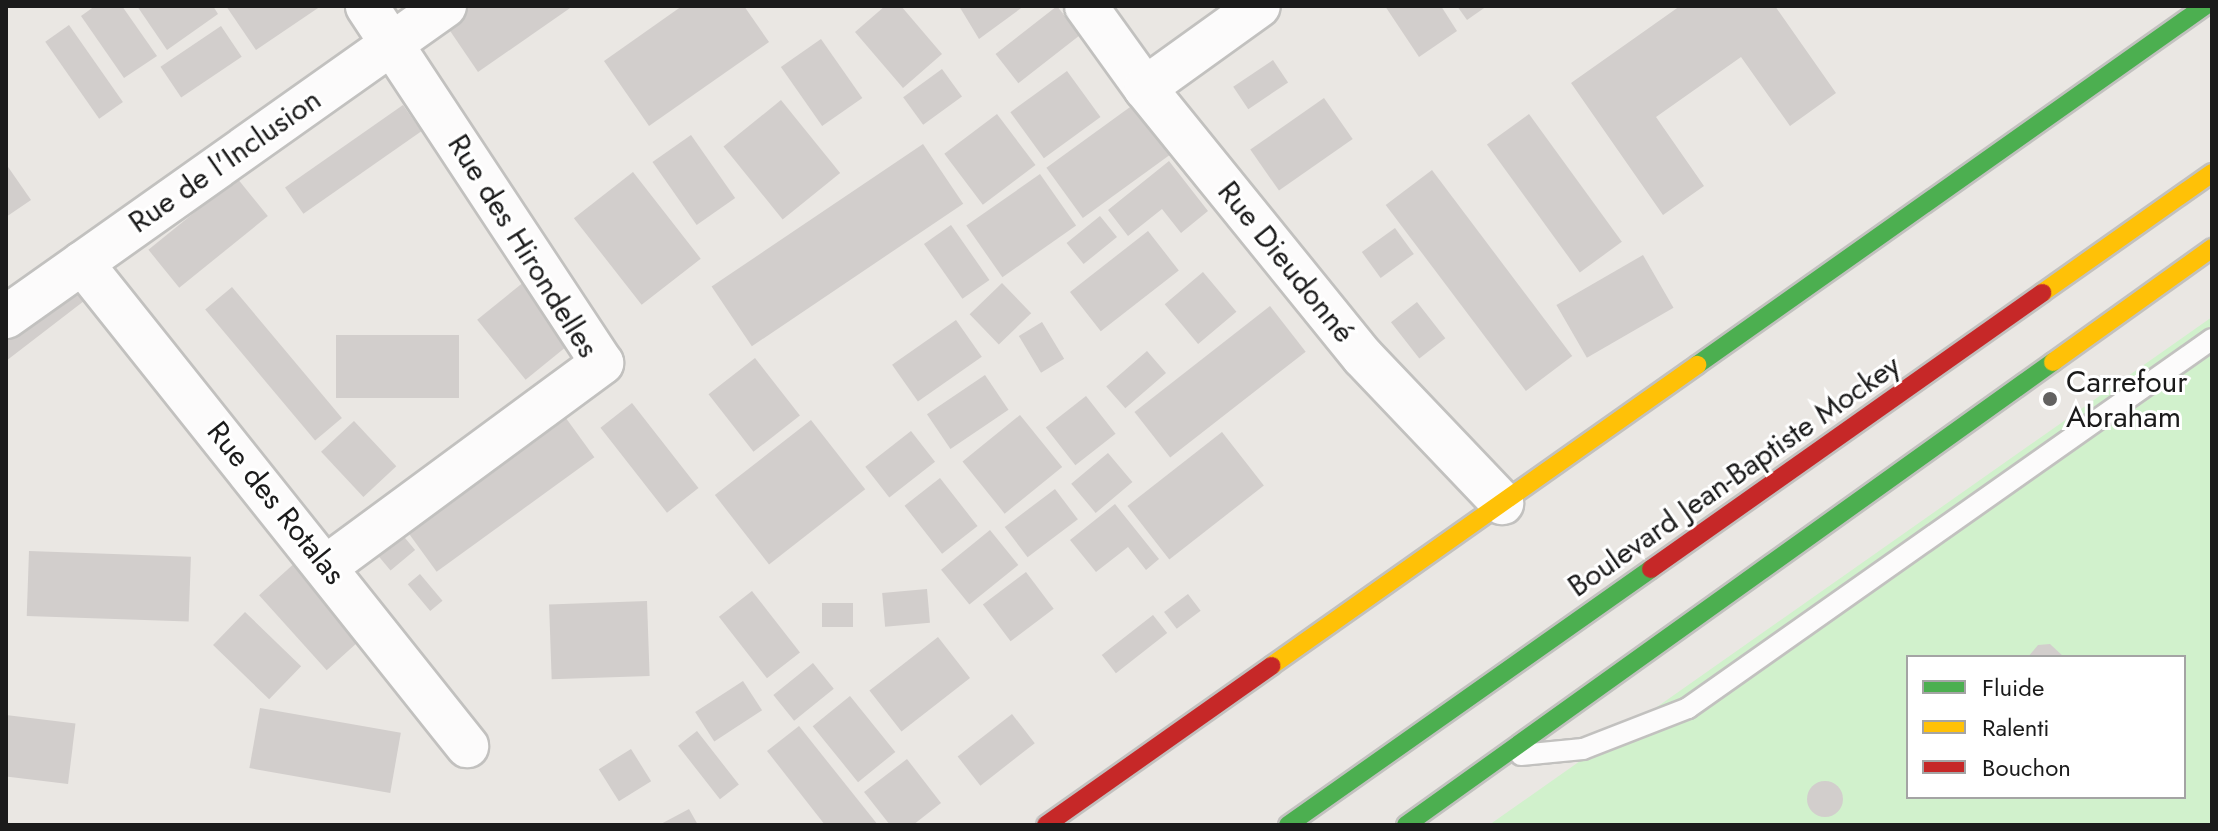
<!DOCTYPE html>
<meta charset="utf-8">
<style>
body{margin:0}
#map{position:relative;width:2218px;height:831px;overflow:hidden;background:#eae7e3;font-family:Jost,sans-serif}
div>[style]{position:absolute}
.park>*{inset:0;background:#d1f1cc}
.building>*{inset:0;background:#d2cecc;transform-origin:0 0}
.round{border-radius:50%}
.roads{filter:drop-shadow(2px 0 #c2c1bf) drop-shadow(-2px 0 #c2c1bf) drop-shadow(0 2px #c2c1bf) drop-shadow(0 -2px #c2c1bf)}
.lane>*{height:20px;margin:-10px;padding:0 10px;transform-origin:10px;border-radius:10px;background:#fcfbfb}
.street>*{height:42px;margin:-21px;padding:0 21px;transform-origin:21px;border-radius:21px;background:#fcfbfb}
.fast>*{height:18px;margin:-9px;padding:0 9px;transform-origin:9px;border-radius:9px;background:#4caf50}
.slow>*{height:18px;margin:-9px;padding:0 9px;transform-origin:9px;border-radius:9px;background:#ffc107}
.jam>*{height:18px;margin:-9px;padding:0 9px;transform-origin:9px;border-radius:9px;background:#c62828}
.dots>*{width:22px;height:22px;translate:-50% -50%;box-sizing:border-box;border:4px solid #fff;border-radius:50%}
span{translate:-50% -50%;white-space:nowrap;text-align:center;line-height:1.15;-webkit-text-stroke:6px #fff;paint-order:stroke}
.street-label{font-size:30px;color:#1b1b1b}
.poi-label{font-size:30px;color:#1b1b1b}
.left{translate:0 -50%;text-align:left}
.frame{position:absolute;inset:0;border:8px solid #1b1b1b;pointer-events:none}
.legend{position:absolute;left:1906px;top:655px;width:280px;height:144px;box-sizing:border-box;background:#fff;border:2px solid #a4a4a4;margin:0;padding:10px 14px;list-style:none;font-size:24px;color:#1b1b1b}
.legend li{display:flex;align-items:center;gap:16px;height:40px}
.legend b{width:40px;border:2px solid #a4a4a4}
</style>
<div id="map">
<div class="park">
<i style="clip-path:polygon(evenodd,2212px 317px,2212px 825px,1489px 825px,2212px 317px,1908px 657px,2184px 657px,2184px 797px,1908px 797px,1908px 657px)"></i>
</div>
<div class="building">
<i style="clip-path:polygon(95px 6px,122px 6px,157px 56px,124px 78px,81px 16px)"></i>
<i style="clip-path:polygon(137px 6px,213px 6px,218px 14px,167px 50px)"></i>
<i style="clip-path:polygon(226px 6px,321px 6px,256px 50px)"></i>
<i style="clip-path:polygon(468px 6px,573px 6px,478px 72px,444px 22px)"></i>
<i style="clip-path:polygon(682px 6px,744px 6px,769px 42px,649px 126px,604px 61px)"></i>
<i style="clip-path:polygon(885px 6px,901px 6px,942px 54px,903px 88px,855px 32px)"></i>
<i style="clip-path:polygon(959px 6px,1024px 6px,979px 39px)"></i>
<i style="left:1057px;top:6px;width:37px;height:78px;rotate:52deg"></i>
<i style="clip-path:polygon(1385px 6px,1441px 6px,1457px 31px,1419px 57px)"></i>
<i style="clip-path:polygon(1457px 6px,1487px 6px,1467px 20px)"></i>
<i style="clip-path:polygon(1680px 6px,1775px 6px,1836px 93px,1790px 126px,1741px 57px,1656px 117px,1704px 186px,1663px 215px,1571px 83px)"></i>
<i style="left:69px;top:25px;width:94px;height:29px;rotate:55deg"></i>
<i style="left:221px;top:26px;width:37px;height:73px;rotate:56deg"></i>
<i style="left:821px;top:39px;width:72px;height:49px;rotate:55deg"></i>
<i style="left:1273px;top:60px;width:27px;height:48px;rotate:56deg"></i>
<i style="left:942px;top:69px;width:34px;height:48px;rotate:54deg"></i>
<i style="left:1067px;top:71px;width:57px;height:70px;rotate:54deg"></i>
<i style="left:1324px;top:98px;width:50px;height:90px;rotate:55deg"></i>
<i style="left:781px;top:100px;width:94px;height:74px;rotate:51deg"></i>
<i style="left:1137px;top:102px;width:62px;height:112px;rotate:54deg"></i>
<i style="left:403px;top:105px;width:32px;height:144px;rotate:55deg"></i>
<i style="left:997px;top:114px;width:64px;height:66px;rotate:53deg"></i>
<i style="left:1529px;top:114px;width:158px;height:52px;rotate:54deg"></i>
<i style="left:691px;top:135px;width:77px;height:47px;rotate:55deg"></i>
<i style="left:923px;top:144px;width:72px;height:255px;rotate:56deg"></i>
<i style="clip-path:polygon(1169px 161px,1208px 211px,1181px 233px,1162px 209px,1128px 236px,1108px 210px)"></i>
<i style="clip-path:polygon(6px 164px,31px 200px,6px 217px)"></i>
<i style="left:1432px;top:170px;width:233px;height:58px;rotate:53deg"></i>
<i style="left:633px;top:172px;width:110px;height:75px;rotate:52deg"></i>
<i style="left:1040px;top:174px;width:63px;height:90px;rotate:55deg"></i>
<i style="left:237px;top:178px;width:49px;height:114px;rotate:51deg"></i>
<i style="left:1100px;top:216px;width:27px;height:43px;rotate:51deg"></i>
<i style="left:951px;top:225px;width:67px;height:33px;rotate:55deg"></i>
<i style="left:1395px;top:228px;width:32px;height:41px;rotate:54deg"></i>
<i style="left:1148px;top:231px;width:50px;height:99px;rotate:52deg"></i>
<i style="left:1643px;top:255px;width:61px;height:100px;rotate:60deg"></i>
<i style="left:1203px;top:272px;width:52px;height:50px;rotate:50deg"></i>
<i style="left:530px;top:277px;width:77px;height:68px;rotate:51deg"></i>
<i style="clip-path:polygon(68px 279px,84px 301px,6px 361px,6px 327px)"></i>
<i style="left:1002px;top:283px;width:42px;height:45px;rotate:46deg"></i>
<i style="left:232px;top:287px;width:171px;height:35px;rotate:50deg"></i>
<i style="left:1417px;top:302px;width:46px;height:33px;rotate:52deg"></i>
<i style="left:1270px;top:306px;width:58px;height:172px;rotate:52deg"></i>
<i style="left:956px;top:320px;width:45px;height:78px;rotate:55deg"></i>
<i style="left:1042px;top:322px;width:43px;height:27px;rotate:59deg"></i>
<i style="left:459px;top:335px;width:63px;height:123px;rotate:90deg"></i>
<i style="left:1147px;top:351px;width:29px;height:54px;rotate:49deg"></i>
<i style="left:755px;top:358px;width:73px;height:59px;rotate:52deg"></i>
<i style="left:985px;top:375px;width:42px;height:70px;rotate:56deg"></i>
<i style="left:1086px;top:396px;width:48px;height:51px;rotate:52deg"></i>
<i style="left:555px;top:403px;width:67px;height:195px;rotate:54deg"></i>
<i style="left:632px;top:403px;width:108px;height:40px;rotate:52deg"></i>
<i style="left:1020px;top:415px;width:67px;height:74px;rotate:51deg"></i>
<i style="left:811px;top:420px;width:88px;height:122px;rotate:52deg"></i>
<i style="left:354px;top:421px;width:62px;height:45px;rotate:47deg"></i>
<i style="left:911px;top:431px;width:39px;height:58px;rotate:52deg"></i>
<i style="left:1222px;top:432px;width:68px;height:120px;rotate:52deg"></i>
<i style="left:1108px;top:453px;width:38px;height:48px;rotate:50deg"></i>
<i style="left:940px;top:478px;width:61px;height:45px;rotate:52deg"></i>
<i style="left:1055px;top:489px;width:38px;height:63px;rotate:53deg"></i>
<i style="clip-path:polygon(1115px 504px,1159px 559px,1146px 570px,1128px 547px,1096px 572px,1070px 540px)"></i>
<i style="left:390px;top:520px;width:39px;height:32px;rotate:50deg"></i>
<i style="left:990px;top:530px;width:45px;height:63px;rotate:51deg"></i>
<i style="left:29px;top:551px;width:162px;height:65px;rotate:2deg"></i>
<i style="left:297px;top:561px;width:101px;height:51px;rotate:48deg"></i>
<i style="left:1026px;top:572px;width:46px;height:54px;rotate:53deg"></i>
<i style="left:420px;top:574px;width:35px;height:16px;rotate:50deg"></i>
<i style="left:927px;top:589px;width:34px;height:45px;rotate:85deg"></i>
<i style="left:752px;top:591px;width:78px;height:42px;rotate:52deg"></i>
<i style="left:1188px;top:594px;width:21px;height:30px;rotate:53deg"></i>
<i style="left:647px;top:601px;width:75px;height:98px;rotate:88deg"></i>
<i style="left:853px;top:603px;width:24px;height:31px;rotate:90deg"></i>
<i style="left:245px;top:612px;width:78px;height:46px;rotate:44deg"></i>
<i style="left:1153px;top:615px;width:23px;height:65px;rotate:52deg"></i>
<i style="left:938px;top:637px;width:52px;height:87px;rotate:52deg"></i>
<i style="clip-path:polygon(2050px 644px,2064px 657px,2028px 657px,2038px 645px)"></i>
<i style="left:813px;top:663px;width:33px;height:51px;rotate:51deg"></i>
<i style="left:743px;top:681px;width:35px;height:57px;rotate:57deg"></i>
<i style="left:850px;top:696px;width:72px;height:48px;rotate:51deg"></i>
<i style="left:260px;top:708px;width:143px;height:61px;rotate:10deg"></i>
<i style="left:1012px;top:714px;width:37px;height:69px;rotate:52deg"></i>
<i style="left:6px;top:715px;width:70px;height:61px;rotate:7deg"></i>
<i style="clip-path:polygon(799px 726px,878px 825px,825px 825px,767px 751px)"></i>
<i style="left:697px;top:731px;width:68px;height:24px;rotate:52deg"></i>
<i style="left:631px;top:749px;width:38px;height:38px;rotate:58deg"></i>
<i style="clip-path:polygon(907px 759px,941px 803px,913px 825px,890px 825px,864px 792px)"></i>
<i class="round" style="left:1807px;top:781px;width:36px;height:36px"></i>
<i style="clip-path:polygon(689px 809px,698px 825px,659px 825px)"></i>
</div>
<div class="roads">
<div class="lane">
<i style="left:1521px;top:755px;width:62px;rotate:-5.5deg"></i>
<i style="left:1583px;top:749px;width:113px;rotate:-21.3deg"></i>
<i style="left:1688px;top:708px;width:641px;rotate:-35.15deg"></i>
</div>
<div class="street">
<i style="left:1086px;top:6px;width:101px;rotate:54.3deg"></i>
<i style="left:1145px;top:88px;width:346px;rotate:51deg"></i>
<i style="left:1363px;top:357px;width:202px;rotate:46.4deg"></i>
<i style="left:1145px;top:88px;width:140px;rotate:-35.7deg"></i>
<i style="left:82px;top:263px;width:618px;rotate:51.44deg"></i>
<i style="left:6px;top:317px;width:538px;rotate:-35.31deg"></i>
<i style="left:327px;top:566px;width:342px;rotate:-36.4deg"></i>
<i style="left:602px;top:363px;width:427px;rotate:-123.4deg"></i>
</div>
<div class="fast">
<i style="left:1697px;top:365px;width:622px;rotate:-35.25deg"></i>
<i style="left:1288px;top:825px;width:444px;rotate:-35.2deg"></i>
<i style="left:1406px;top:825px;width:796px;rotate:-35.59deg"></i>
</div>
<div class="slow">
<i style="left:2042px;top:293px;width:208px;rotate:-35.2deg"></i>
<i style="left:2053px;top:362px;width:196px;rotate:-35.6deg"></i>
<i style="left:1271px;top:666px;width:522px;rotate:-35.24deg"></i>
</div>
<div class="jam">
<i style="left:1651px;top:569px;width:479px;rotate:-35.2deg"></i>
<i style="left:1046px;top:825px;width:276px;rotate:-35.2deg"></i>
</div>
</div>
<div class="dots">
<i style="left:2050px;top:399px;background:#636261"></i>
</div>
<div class="street-label">
<span style="left:225px;top:161px;rotate:-35deg">Rue de l'Inclusion</span>
<span style="left:523px;top:246px;rotate:58deg">Rue des Hirondelles</span>
<span style="left:1286px;top:262px;rotate:51deg">Rue Dieudonné</span>
<span style="left:1734px;top:476px;rotate:-35deg">Boulevard Jean-Baptiste Mockey</span>
<span style="left:276px;top:503px;rotate:51deg">Rue des Rotalas</span>
</div>
<div class="poi-label">
<span class="left" style="left:2066px;top:399px">Carrefour<br>Abraham</span>
</div>
<div class="frame"></div>
<ul class="legend">
<li><b style="height:10px;background:#4caf50"></b>Fluide</li>
<li><b style="height:10px;background:#ffc107"></b>Ralenti</li>
<li><b style="height:10px;background:#c62828"></b>Bouchon</li>
</ul>
</div>
